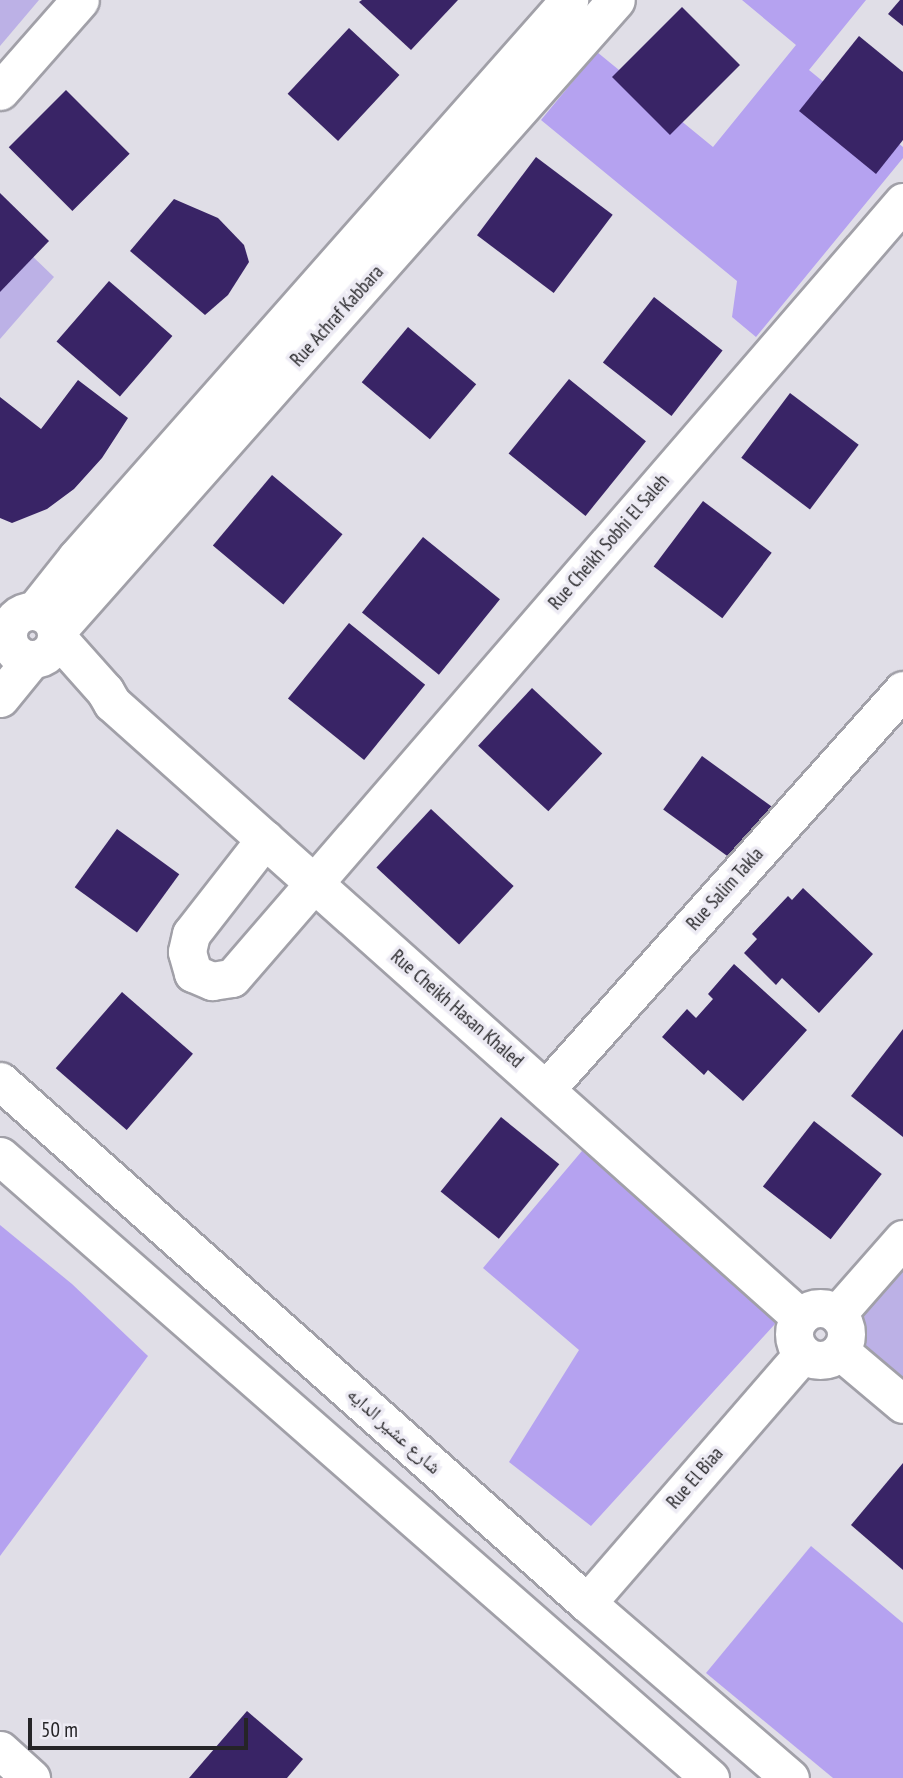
<!DOCTYPE html>
<meta charset="utf-8">
<style>
body{margin:0}
#map{position:relative;width:903px;height:1778px;overflow:hidden;background:#e0dee7;font-family:"PT Sans Narrow","Noto Naskh Arabic",sans-serif}
div>[style]{position:absolute}
.green>*{inset:0;background:#bcb1e6}
.forest>*{inset:0;background:#b5a2f0}
.building>*{inset:0;background:#392466;transform-origin:0 0}
.roads{filter:drop-shadow(2px 0 #a1a0a8) drop-shadow(-2px 0 #a1a0a8) drop-shadow(0 2px #a1a0a8) drop-shadow(0 -2px #a1a0a8)}
.minor>*{height:37px;margin:-18.5px;padding:0 18.5px;transform-origin:18.5px;border-radius:18.5px;background:#fff}
.minor>.ring{margin:-18.5px;padding:0;box-sizing:content-box;background:none;border:37px solid #fff;border-radius:50%}
span{translate:-50% -50%;white-space:nowrap;text-align:center;line-height:1.15;-webkit-text-stroke:7px #edebf4;paint-order:stroke}
.street-label{font-size:19px;color:#252427}
.scale{position:absolute;left:28px;top:1718px;width:220px;height:32px;box-sizing:border-box;border:4px solid #252427;border-top:0;padding-left:9px;font-size:21px;line-height:24px;white-space:nowrap;color:#252427;-webkit-text-stroke:5px #edebf4;paint-order:stroke}
</style>
<div id="map">
<div class="green">
<i style="clip-path:polygon(0 0,39px 0,0 46px)"></i>
<i style="clip-path:polygon(0 225px,54px 277px,0 339px)"></i>
<i style="clip-path:polygon(903px 1257px,903px 1405px,862px 1373px,856px 1311px)"></i>
</div>
<div class="forest">
<i style="clip-path:polygon(742px 0,866px 0,809px 70px,903px 147px,903px 158px,756px 337px,732px 317px,737px 281px,541px 120px,597px 52px,713px 147px,796px 45px)"></i>
<i style="clip-path:polygon(587px 1145px,785px 1313px,591px 1526px,509px 1462px,579px 1350px,483px 1268px)"></i>
<i style="clip-path:polygon(0 1225px,72px 1284px,148px 1356px,0 1556px)"></i>
<i style="clip-path:polygon(811px 1546px,903px 1623px,903px 1778px,833px 1778px,706px 1673px)"></i>
</div>
<div class="building">
<i style="clip-path:polygon(362px 0,458px 0,411px 50px,359px 2px)"></i>
<i style="clip-path:polygon(900px 0,903px 0,903px 26px,888px 14px)"></i>
<i style="left:682px;top:7px;width:82px;height:99px;rotate:45deg"></i>
<i style="left:349px;top:28px;width:69px;height:90px;rotate:43deg"></i>
<i style="clip-path:polygon(859px 36px,903px 72px,903px 140px,876px 174px,799px 111px)"></i>
<i style="left:66px;top:90px;width:90px;height:81px;rotate:45deg"></i>
<i style="left:536px;top:157px;width:96px;height:98px;rotate:37deg"></i>
<i style="clip-path:polygon(0 193px,49px 241px,0 292px)"></i>
<i style="clip-path:polygon(174px 199px,218px 218px,244px 245px,249px 262px,228px 295px,205px 315px,130px 251px)"></i>
<i style="left:109px;top:281px;width:84px;height:80px;rotate:41deg"></i>
<i style="left:654px;top:297px;width:87px;height:83px;rotate:38deg"></i>
<i style="left:408px;top:327px;width:89px;height:72px;rotate:40deg"></i>
<i style="left:569px;top:379px;width:99px;height:96px;rotate:39deg"></i>
<i style="clip-path:polygon(78px 380px,128px 418px,102px 458px,74px 489px,47px 509px,12px 523px,0 518px,0 397px,41px 429px)"></i>
<i style="left:790px;top:393px;width:86px;height:81px;rotate:37deg"></i>
<i style="left:272px;top:475px;width:92px;height:92px;rotate:40deg"></i>
<i style="left:703px;top:501px;width:86px;height:82px;rotate:37deg"></i>
<i style="left:423px;top:537px;width:99px;height:97px;rotate:39deg"></i>
<i style="left:349px;top:623px;width:98px;height:97px;rotate:39deg"></i>
<i style="left:532px;top:688px;width:96px;height:79px;rotate:43deg"></i>
<i style="left:702px;top:756px;width:89px;height:66px;rotate:36deg"></i>
<i style="left:431px;top:809px;width:113px;height:80px;rotate:43deg"></i>
<i style="left:117px;top:829px;width:77px;height:72px;rotate:36deg"></i>
<i style="clip-path:polygon(803px 888px,873px 954px,819px 1013px,782px 978px,776px 985px,744px 953px,757px 939px,752px 934px,788px 896px,792px 900px)"></i>
<i style="clip-path:polygon(734px 964px,807px 1030px,743px 1101px,708px 1070px,704px 1075px,662px 1037px,687px 1009px,696px 1018px,713px 999px,708px 994px)"></i>
<i style="left:122px;top:992px;width:94px;height:101px;rotate:41deg"></i>
<i style="clip-path:polygon(903px 1029px,903px 1137px,851px 1096px)"></i>
<i style="left:501px;top:1117px;width:75px;height:96px;rotate:39deg"></i>
<i style="left:814px;top:1121px;width:86px;height:83px;rotate:38deg"></i>
<i style="clip-path:polygon(903px 1463px,903px 1570px,851px 1525px)"></i>
<i style="clip-path:polygon(247px 1711px,303px 1759px,287px 1778px,189px 1778px)"></i>
</div>
<div class="roads">
<div class="minor">
<i style="left:0;top:91px;width:121px;rotate:-48.7deg"></i>
<i class="ring" style="left:8px;top:611px;width:11px;height:11px"></i>
<i style="left:34px;top:611px;width:68px;rotate:-51.6deg"></i>
<i style="left:76px;top:558px;width:745px;rotate:-48.54deg"></i>
<i style="left:56px;top:632px;width:844px;rotate:-48.46deg"></i>
<i style="left:56px;top:636px;width:74px;rotate:48.3deg"></i>
<i style="left:105px;top:691px;width:14px;rotate:60deg"></i>
<i style="left:112px;top:703px;width:922px;rotate:41.75deg"></i>
<i style="left:0;top:698px;width:49px;rotate:-50.8deg"></i>
<i style="left:265px;top:839px;width:120px;rotate:127.9deg"></i>
<i style="left:191px;top:934px;width:18px;rotate:103deg"></i>
<i style="left:187px;top:952px;width:22px;rotate:74deg"></i>
<i style="left:193px;top:973px;width:21px;rotate:23deg"></i>
<i style="left:212px;top:981px;width:20px;rotate:-9deg"></i>
<i style="left:232px;top:978px;width:1026px;rotate:-49.15deg"></i>
<i style="left:0;top:1081px;width:786px;rotate:41.65deg"></i>
<i style="left:587px;top:1603px;width:268px;rotate:40.8deg"></i>
<i style="left:547px;top:1088px;width:534px;rotate:-48.19deg"></i>
<i style="left:0;top:1156px;width:944px;rotate:41.22deg"></i>
<i class="ring" style="left:794px;top:1308px;width:15px;height:15px"></i>
<i style="left:837px;top:1314px;width:100px;rotate:-48.7deg"></i>
<i style="left:840px;top:1351px;width:82px;rotate:40.1deg"></i>
<i style="left:587px;top:1603px;width:330px;rotate:-49.1deg"></i>
<i style="left:0;top:1750px;width:42px;rotate:42.1deg"></i>
</div>
</div>
<div class="street-label">
<span style="left:337px;top:316px;rotate:-48deg">Rue Achraf Kabbara</span>
<span style="left:609px;top:542px;rotate:-49deg">Rue Cheikh Sobhi El Saleh</span>
<span style="left:725px;top:889px;rotate:-48deg">Rue Salim Takla</span>
<span style="left:457px;top:1009px;rotate:41deg">Rue Cheikh Hasan Khaled</span>
<span style="left:394px;top:1431px;rotate:42deg">شارع عشير الدايه</span>
<span style="left:695px;top:1478px;rotate:-49deg">Rue El Biaa</span>
</div>
<div class="scale">50 m</div>
</div>
